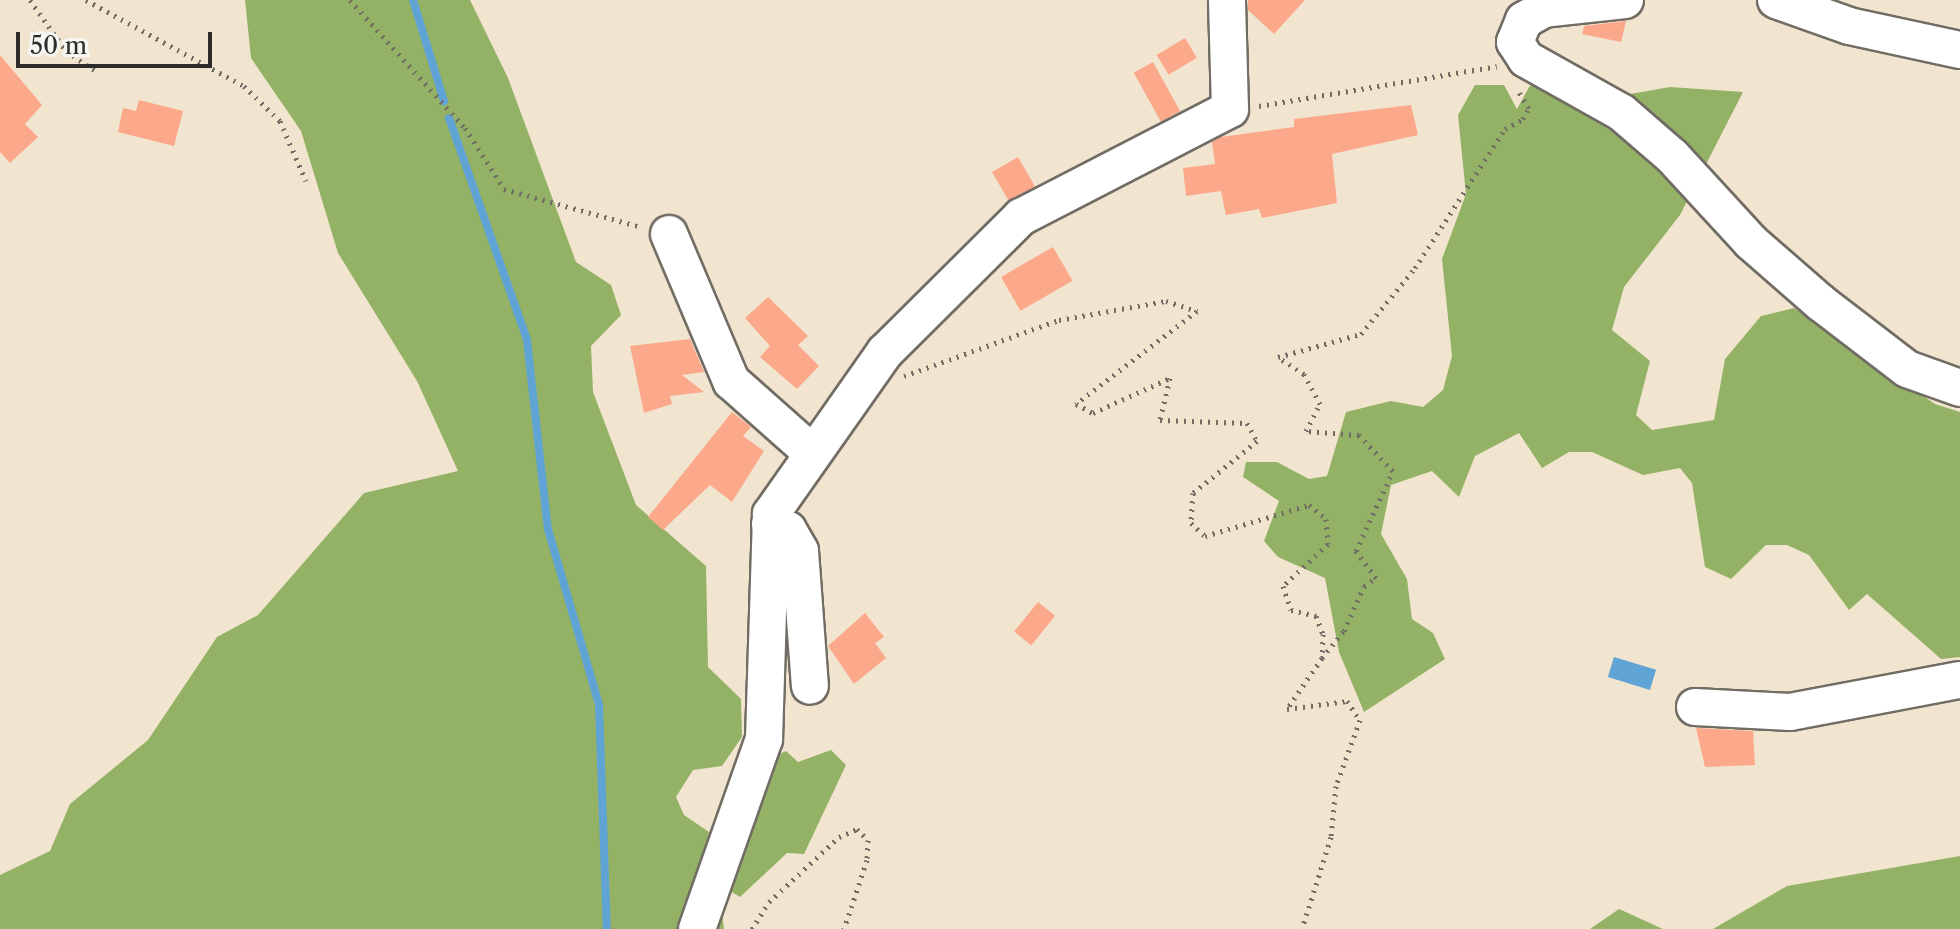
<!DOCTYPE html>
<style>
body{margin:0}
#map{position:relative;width:1960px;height:929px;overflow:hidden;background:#f2e5cf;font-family:"Libre Caslon Text",serif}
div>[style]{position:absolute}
.forest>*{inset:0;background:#94b266}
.water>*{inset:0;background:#60a4d5;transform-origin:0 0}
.stream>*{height:8px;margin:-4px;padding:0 4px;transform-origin:4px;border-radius:4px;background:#60a4d5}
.building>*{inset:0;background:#fca88b;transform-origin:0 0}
.path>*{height:5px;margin-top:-2.5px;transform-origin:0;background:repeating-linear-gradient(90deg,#716c64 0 2px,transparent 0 8px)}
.roads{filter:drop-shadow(2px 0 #716c64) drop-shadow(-2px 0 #716c64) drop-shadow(0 2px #716c64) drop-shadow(0 -2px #716c64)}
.minor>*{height:36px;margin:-18px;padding:0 18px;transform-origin:18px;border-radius:18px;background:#fff}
span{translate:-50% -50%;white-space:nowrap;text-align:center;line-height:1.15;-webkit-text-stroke:6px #f6f6f2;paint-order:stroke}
.scale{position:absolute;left:16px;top:32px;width:196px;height:36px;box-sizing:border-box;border:4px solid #2b2b2b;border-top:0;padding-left:10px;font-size:24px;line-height:28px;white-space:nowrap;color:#2b2b2b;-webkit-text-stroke:6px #f6f6f2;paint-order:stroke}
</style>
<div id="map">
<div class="forest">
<i style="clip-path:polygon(245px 0,470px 0,508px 78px,576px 262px,611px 285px,621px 315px,591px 346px,593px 392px,636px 505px,706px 566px,708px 667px,741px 699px,742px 737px,722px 766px,693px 770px,676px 797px,684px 815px,709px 832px,693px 898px,722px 912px,724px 929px,0 929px,0 875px,50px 851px,70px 804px,148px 740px,217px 637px,258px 615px,364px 493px,458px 471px,417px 381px,338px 253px,301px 131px,251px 58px)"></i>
<i style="clip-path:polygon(1558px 67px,1619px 96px,1670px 87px,1743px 92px,1680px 215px,1624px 287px,1612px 330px,1650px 361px,1636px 415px,1652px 430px,1714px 420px,1725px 359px,1761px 316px,1794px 308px,1935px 404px,1960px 412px,1960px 657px,1941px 659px,1867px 594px,1849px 610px,1809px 555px,1787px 545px,1766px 545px,1731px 579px,1705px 567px,1692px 483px,1680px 468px,1643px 475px,1592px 452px,1569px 452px,1542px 468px,1519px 433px,1475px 456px,1459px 497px,1432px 471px,1391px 485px,1381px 534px,1407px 579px,1412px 619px,1433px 633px,1445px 659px,1364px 712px,1339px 652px,1325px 578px,1278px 557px,1264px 541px,1279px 501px,1243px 477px,1246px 462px,1277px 462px,1309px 479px,1327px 476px,1346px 412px,1391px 401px,1423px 407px,1443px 390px,1452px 356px,1442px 259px,1466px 194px,1458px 115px,1475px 85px,1504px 85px,1517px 109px,1529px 87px)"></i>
<i style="clip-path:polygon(831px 750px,846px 765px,804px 854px,787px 853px,740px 897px,730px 891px,716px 859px,768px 759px,786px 751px,798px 762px)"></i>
<i style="clip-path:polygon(1960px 856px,1960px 929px,1713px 929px,1787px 886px)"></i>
<i style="clip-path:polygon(1619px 909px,1663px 929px,1590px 929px)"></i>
</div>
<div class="water">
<i style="left:1614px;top:657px;width:44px;height:21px;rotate:17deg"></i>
</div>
<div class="stream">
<i style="left:413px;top:0;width:106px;rotate:72.9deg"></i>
<i style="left:449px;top:118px;width:235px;rotate:70.6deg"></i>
<i style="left:527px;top:340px;width:190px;rotate:83.7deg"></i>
<i style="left:548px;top:529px;width:183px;rotate:73.8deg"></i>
<i style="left:599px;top:705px;width:224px;rotate:88deg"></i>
</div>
<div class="building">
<i style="clip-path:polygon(1248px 0,1305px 0,1274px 34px,1248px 10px)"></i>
<i style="clip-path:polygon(1626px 21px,1621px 42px,1582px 34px,1584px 26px)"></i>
<i style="left:1185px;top:38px;width:23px;height:33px;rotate:59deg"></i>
<i style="clip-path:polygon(0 55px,42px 105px,25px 124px,38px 137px,10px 163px,0 152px)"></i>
<i style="left:1153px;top:62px;width:56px;height:22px;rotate:61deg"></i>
<i style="clip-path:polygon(139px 100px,183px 111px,174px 146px,118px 132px,123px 108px,136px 111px)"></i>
<i style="clip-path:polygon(1411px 105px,1418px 135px,1332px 154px,1337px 203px,1262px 218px,1259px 209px,1226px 215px,1221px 191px,1186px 196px,1183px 168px,1215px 164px,1212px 142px,1221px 137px,1294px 127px,1294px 119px)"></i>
<i style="left:1018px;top:157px;width:34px;height:30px;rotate:60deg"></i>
<i style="left:1053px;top:247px;width:39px;height:60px;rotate:60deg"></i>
<i style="clip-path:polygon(768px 297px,808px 336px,798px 345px,819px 366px,797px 389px,760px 357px,770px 346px,745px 318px)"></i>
<i style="clip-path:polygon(690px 339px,704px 372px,682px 375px,704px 392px,670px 396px,672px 404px,644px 413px,630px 346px)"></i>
<i style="clip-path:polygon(732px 412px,751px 427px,743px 436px,764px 451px,732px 502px,710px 485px,663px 530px,648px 517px)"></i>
<i style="left:1038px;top:602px;width:22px;height:38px;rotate:39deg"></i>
<i style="clip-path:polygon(865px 613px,884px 637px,875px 643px,886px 658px,854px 684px,828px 646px)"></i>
<i style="clip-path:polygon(1696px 728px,1753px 731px,1755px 765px,1705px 767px)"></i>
</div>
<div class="path">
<i style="left:30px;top:0;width:62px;rotate:54.8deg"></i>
<i style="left:66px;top:51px;width:34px;rotate:34deg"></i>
<i style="left:86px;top:0;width:180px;rotate:28.6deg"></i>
<i style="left:244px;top:86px;width:50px;rotate:44.2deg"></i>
<i style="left:280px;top:121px;width:65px;rotate:66.6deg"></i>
<i style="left:350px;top:0;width:172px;rotate:48.1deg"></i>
<i style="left:465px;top:128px;width:72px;rotate:57.4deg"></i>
<i style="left:504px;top:189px;width:142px;rotate:15.5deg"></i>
<i style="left:1259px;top:106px;width:241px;rotate:-9.5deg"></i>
<i style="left:904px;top:376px;width:165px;rotate:-19.9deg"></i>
<i style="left:1059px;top:320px;width:109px;rotate:-10.1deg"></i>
<i style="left:1166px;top:301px;width:33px;rotate:18deg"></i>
<i style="left:1197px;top:311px;width:153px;rotate:142.5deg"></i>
<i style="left:1076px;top:404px;width:19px;rotate:28deg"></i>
<i style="left:1093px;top:413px;width:85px;rotate:-24.4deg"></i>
<i style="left:1170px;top:378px;width:43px;rotate:103.4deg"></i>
<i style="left:1160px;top:420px;width:87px;rotate:2deg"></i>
<i style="left:1247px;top:423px;width:21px;rotate:61deg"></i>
<i style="left:1257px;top:441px;width:82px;rotate:140.9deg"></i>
<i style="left:1193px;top:493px;width:30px;rotate:94deg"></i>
<i style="left:1191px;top:523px;width:19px;rotate:43deg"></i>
<i style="left:1205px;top:536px;width:109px;rotate:-16.6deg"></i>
<i style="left:1309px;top:505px;width:22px;rotate:39deg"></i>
<i style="left:1326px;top:519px;width:25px;rotate:85deg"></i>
<i style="left:1328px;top:544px;width:62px;rotate:137deg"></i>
<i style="left:1283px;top:586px;width:25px;rotate:72deg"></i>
<i style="left:1291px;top:610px;width:26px;rotate:13deg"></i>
<i style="left:1316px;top:616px;width:19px;rotate:69deg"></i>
<i style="left:1323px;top:634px;width:24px;rotate:92deg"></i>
<i style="left:1322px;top:658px;width:62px;rotate:124.5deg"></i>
<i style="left:1287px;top:709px;width:61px;rotate:-7.6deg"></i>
<i style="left:1347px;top:701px;width:23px;rotate:56deg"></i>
<i style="left:1360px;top:720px;width:70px;rotate:110deg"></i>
<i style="left:1336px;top:786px;width:51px;rotate:95.6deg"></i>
<i style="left:1331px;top:837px;width:96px;rotate:107.5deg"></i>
<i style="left:1322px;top:658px;width:35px;rotate:-51deg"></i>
<i style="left:1344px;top:631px;width:49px;rotate:-66deg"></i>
<i style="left:1364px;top:586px;width:14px;rotate:-34deg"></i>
<i style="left:1376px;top:578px;width:34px;rotate:-127deg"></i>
<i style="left:1356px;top:551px;width:88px;rotate:-65.2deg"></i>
<i style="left:1393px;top:471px;width:50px;rotate:-133.4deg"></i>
<i style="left:1359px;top:435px;width:53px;rotate:-175.7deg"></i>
<i style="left:1306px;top:431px;width:30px;rotate:-63deg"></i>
<i style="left:1320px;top:404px;width:34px;rotate:-118deg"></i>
<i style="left:1304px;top:374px;width:31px;rotate:-147deg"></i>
<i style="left:1278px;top:357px;width:86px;rotate:-15.5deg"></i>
<i style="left:1361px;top:334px;width:85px;rotate:-50.7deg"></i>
<i style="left:1415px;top:268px;width:166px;rotate:-57.1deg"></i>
<i style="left:1505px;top:129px;width:21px;rotate:-29deg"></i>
<i style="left:1523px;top:119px;width:13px;rotate:-61deg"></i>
<i style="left:1529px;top:108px;width:22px;rotate:-122deg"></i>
<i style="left:752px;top:929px;width:32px;rotate:-58deg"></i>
<i style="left:769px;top:902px;width:96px;rotate:-42.9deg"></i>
<i style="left:839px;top:837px;width:20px;rotate:-24deg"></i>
<i style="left:857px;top:829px;width:16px;rotate:45deg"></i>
<i style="left:868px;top:840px;width:20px;rotate:93deg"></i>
<i style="left:867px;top:860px;width:73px;rotate:108.4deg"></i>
</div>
<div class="roads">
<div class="minor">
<i style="left:1625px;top:0;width:81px;rotate:173.7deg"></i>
<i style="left:1544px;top:9px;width:23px;rotate:151deg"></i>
<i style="left:1524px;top:20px;width:24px;rotate:112deg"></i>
<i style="left:1515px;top:42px;width:20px;rotate:57deg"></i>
<i style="left:1526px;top:59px;width:109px;rotate:29.2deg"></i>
<i style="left:1621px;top:112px;width:67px;rotate:40.8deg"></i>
<i style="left:1672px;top:156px;width:117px;rotate:47.4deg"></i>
<i style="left:1751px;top:242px;width:93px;rotate:41.1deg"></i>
<i style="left:1821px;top:303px;width:108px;rotate:37.5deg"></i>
<i style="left:1907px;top:369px;width:56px;rotate:19.7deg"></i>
<i style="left:1776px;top:0;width:77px;rotate:19.6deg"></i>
<i style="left:1849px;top:26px;width:114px;rotate:12.2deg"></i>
<i style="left:669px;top:234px;width:160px;rotate:67.1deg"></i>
<i style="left:731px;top:381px;width:107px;rotate:41.6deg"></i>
<i style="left:770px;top:524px;width:19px;rotate:18deg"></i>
<i style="left:788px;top:530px;width:24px;rotate:60deg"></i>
<i style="left:800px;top:551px;width:135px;rotate:85.8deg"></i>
<i style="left:1695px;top:707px;width:95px;rotate:3deg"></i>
<i style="left:1790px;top:712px;width:173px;rotate:-10.7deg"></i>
<i style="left:697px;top:929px;width:201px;rotate:-70.6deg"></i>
<i style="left:764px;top:739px;width:225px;rotate:-88.2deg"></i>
<i style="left:771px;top:514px;width:198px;rotate:-54.9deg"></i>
<i style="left:885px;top:352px;width:192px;rotate:-44.8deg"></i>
<i style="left:1021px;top:217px;width:235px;rotate:-27.3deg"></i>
<i style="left:1230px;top:109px;width:109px;rotate:-91.6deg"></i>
</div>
</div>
<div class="scale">50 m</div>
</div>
